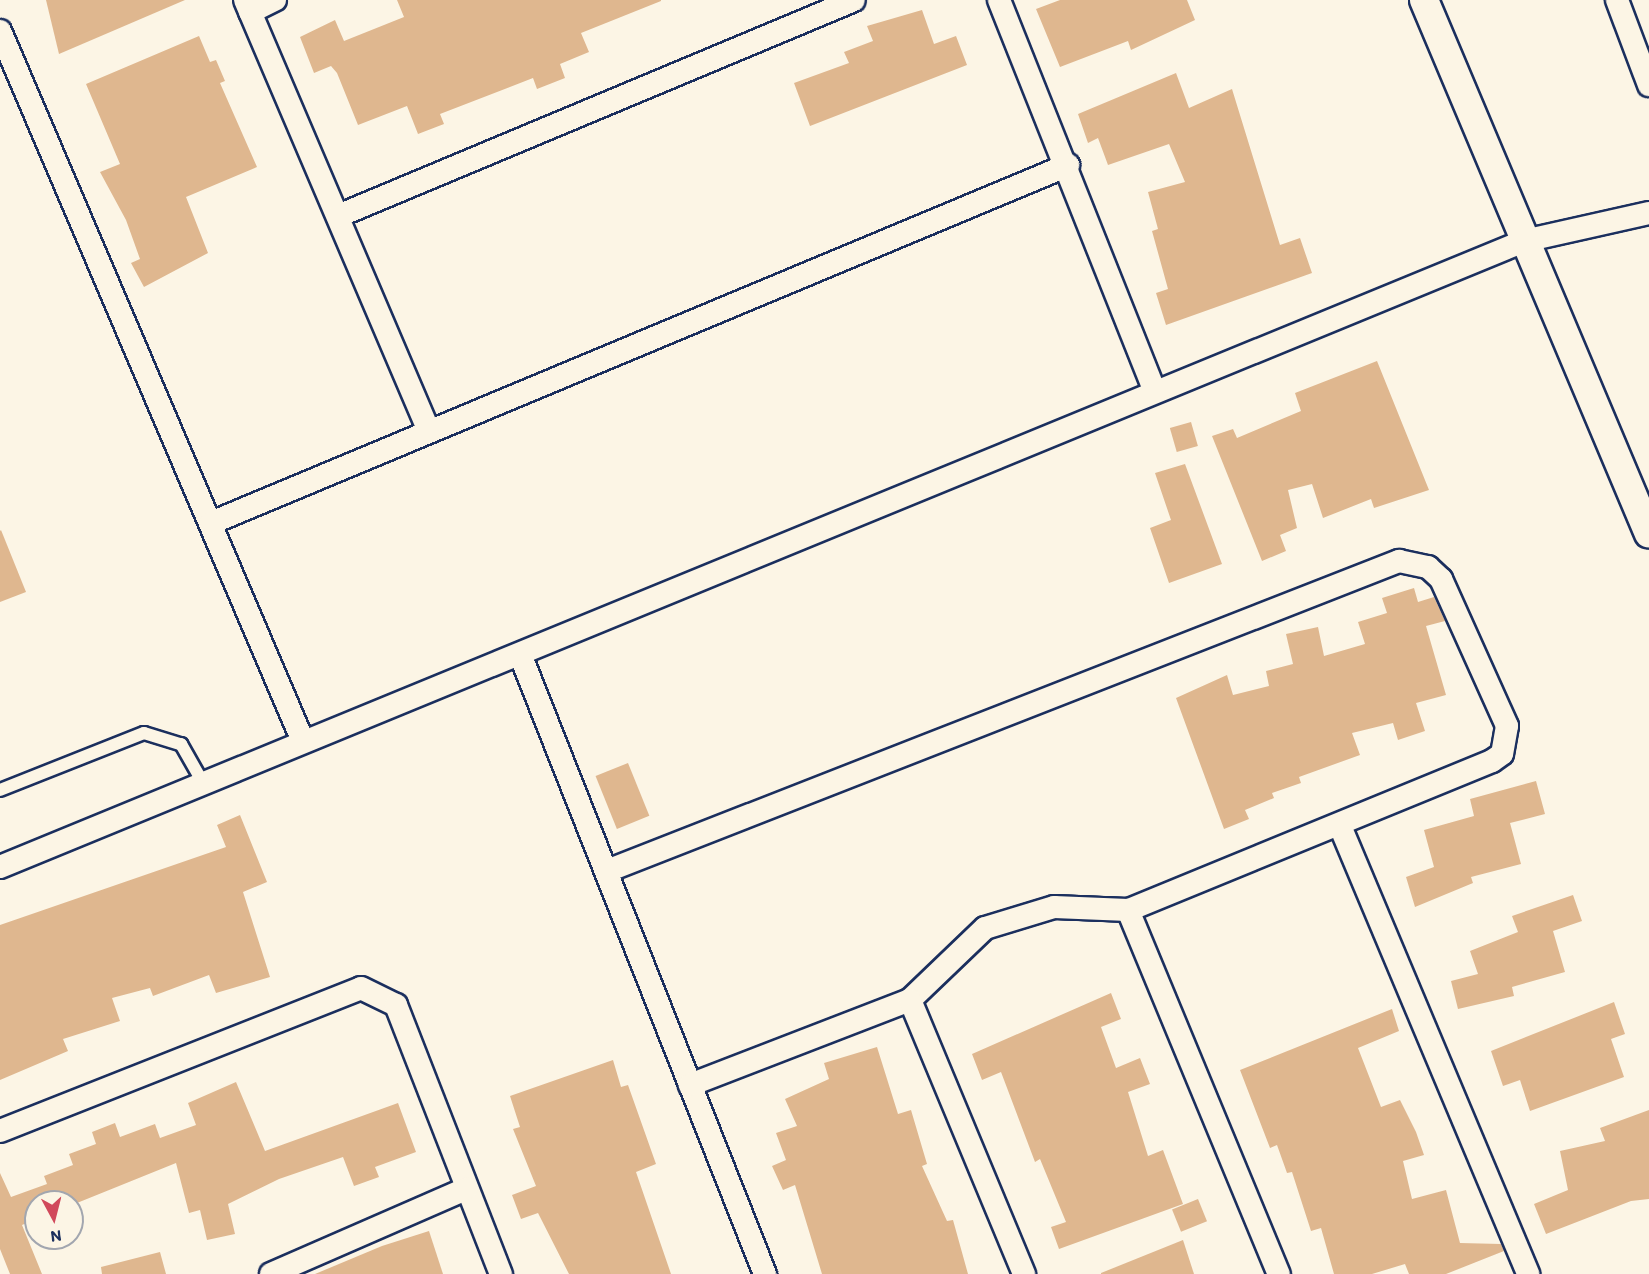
<!DOCTYPE html>
<style>
body{margin:0}
#map{position:relative;width:1649px;height:1274px;overflow:hidden;background:#fcf5e5;font-family:Itim,sans-serif}
div>[style]{position:absolute}
.building>*{inset:0;background:#dfb78f;transform-origin:0 0}
.roads{filter:drop-shadow(2px 0 #1b2f5e) drop-shadow(-2px 0 #1b2f5e) drop-shadow(0 2px #1b2f5e) drop-shadow(0 -2px #1b2f5e)}
.service>*{height:12px;margin:-6px;padding:0 6px;transform-origin:6px;border-radius:6px;background:#fcf5e5}
.minor>*{height:22px;margin:-11px;padding:0 11px;transform-origin:11px;border-radius:11px;background:#fcf5e5}
.tertiary>*{height:28px;margin:-14px;padding:0 14px;transform-origin:14px;border-radius:14px;background:#fcf5e5}
span{translate:-50% -50%;white-space:nowrap;text-align:center;line-height:1.15;-webkit-text-stroke:6px #fcf5e5;paint-order:stroke}
.north{position:absolute;left:24px;top:1190px;width:60px;height:60px;box-sizing:border-box;background:#fcf5e5;border:2px solid #a2a6af;border-radius:50%;rotate:173deg;font-size:16px;font-weight:700;line-height:24px;text-align:center;color:#1b2f5e}
.north::after{content:'';display:block;margin:auto;width:21px;height:27px;background:#d1495b;clip-path:polygon(50% 0,100% 100%,50% 72%,0 100%)}
</style>
<div id="map">
<div class="building">
<i style="clip-path:polygon(46px 0,185px 0,59px 54px)"></i>
<i style="clip-path:polygon(397px 0,661px 0,661px 1px,581px 33px,589px 52px,560px 64px,565px 78px,537px 89px,533px 78px,440px 114px,444px 124px,418px 134px,407px 106px,358px 125px,337px 73px,331px 66px,314px 73px,300px 37px,335px 20px,344px 41px,404px 17px)"></i>
<i style="clip-path:polygon(1060px 0,1187px 0,1195px 20px,1131px 50px,1128px 41px,1060px 67px,1036px 9px)"></i>
<i style="clip-path:polygon(922px 10px,934px 44px,956px 36px,967px 65px,810px 126px,794px 83px,849px 63px,844px 52px,873px 41px,867px 26px)"></i>
<i style="clip-path:polygon(199px 36px,210px 62px,216px 60px,225px 81px,220px 83px,257px 167px,186px 197px,208px 253px,144px 287px,131px 263px,140px 259px,126px 220px,100px 172px,120px 164px,86px 84px)"></i>
<i style="clip-path:polygon(1176px 73px,1189px 108px,1232px 89px,1280px 245px,1300px 238px,1312px 273px,1166px 325px,1156px 293px,1168px 289px,1152px 231px,1158px 229px,1148px 192px,1185px 182px,1169px 144px,1108px 165px,1098px 138px,1088px 143px,1078px 114px)"></i>
<i style="clip-path:polygon(1377px 361px,1429px 490px,1374px 508px,1371px 499px,1323px 518px,1312px 484px,1288px 490px,1297px 528px,1280px 535px,1286px 551px,1262px 561px,1212px 436px,1233px 429px,1237px 438px,1301px 411px,1295px 393px)"></i>
<i style="left:1191px;top:422px;width:25px;height:22px;rotate:74deg"></i>
<i style="clip-path:polygon(1185px 464px,1222px 564px,1169px 583px,1150px 528px,1171px 520px,1155px 473px)"></i>
<i style="clip-path:polygon(1px 530px,26px 592px,0 602px,0 531px)"></i>
<i style="clip-path:polygon(1414px 588px,1418px 602px,1434px 597px,1445px 621px,1426px 626px,1446px 695px,1416px 703px,1425px 731px,1398px 740px,1393px 723px,1352px 733px,1360px 755px,1299px 777px,1301px 783px,1272px 793px,1274px 798px,1245px 810px,1249px 819px,1224px 829px,1176px 698px,1227px 675px,1233px 695px,1269px 686px,1266px 671px,1293px 664px,1286px 634px,1318px 627px,1324px 656px,1365px 644px,1358px 622px,1387px 613px,1382px 598px)"></i>
<i style="left:628px;top:763px;width:57px;height:35px;rotate:68deg"></i>
<i style="clip-path:polygon(1536px 781px,1545px 814px,1510px 823px,1521px 864px,1471px 877px,1473px 883px,1415px 907px,1406px 877px,1434px 867px,1424px 830px,1474px 816px,1470px 799px)"></i>
<i style="clip-path:polygon(240px 815px,267px 882px,243px 892px,270px 977px,216px 993px,209px 975px,153px 996px,150px 988px,112px 998px,120px 1021px,63px 1039px,68px 1051px,0 1080px,0 925px,226px 847px,217px 825px)"></i>
<i style="clip-path:polygon(1573px 895px,1582px 921px,1553px 931px,1565px 972px,1512px 987px,1514px 996px,1458px 1009px,1451px 981px,1478px 974px,1470px 951px,1518px 932px,1512px 916px)"></i>
<i style="clip-path:polygon(1111px 993px,1121px 1019px,1101px 1027px,1116px 1068px,1140px 1058px,1150px 1084px,1128px 1092px,1148px 1156px,1163px 1150px,1183px 1204px,1059px 1249px,1051px 1227px,1066px 1222px,1040px 1159px,1035px 1162px,1001px 1072px,982px 1080px,972px 1054px)"></i>
<i style="clip-path:polygon(1614px 1002px,1625px 1034px,1611px 1039px,1624px 1077px,1530px 1111px,1520px 1080px,1503px 1086px,1491px 1051px)"></i>
<i style="clip-path:polygon(1392px 1009px,1399px 1031px,1358px 1048px,1381px 1107px,1400px 1100px,1416px 1132px,1424px 1155px,1403px 1161px,1412px 1199px,1446px 1190px,1460px 1243px,1501px 1244px,1504px 1251px,1446px 1274px,1409px 1274px,1405px 1264px,1372px 1274px,1334px 1274px,1321px 1228px,1311px 1231px,1292px 1172px,1287px 1173px,1277px 1145px,1270px 1148px,1240px 1070px)"></i>
<i style="clip-path:polygon(877px 1047px,898px 1114px,911px 1110px,927px 1164px,922px 1166px,947px 1221px,953px 1220px,968px 1274px,822px 1274px,795px 1185px,783px 1190px,772px 1166px,786px 1160px,776px 1133px,797px 1126px,785px 1099px,829px 1079px,824px 1063px)"></i>
<i style="clip-path:polygon(613px 1060px,621px 1087px,628px 1085px,656px 1164px,636px 1172px,671px 1274px,569px 1274px,538px 1213px,521px 1219px,512px 1195px,536px 1186px,513px 1129px,520px 1127px,510px 1096px)"></i>
<i style="clip-path:polygon(236px 1082px,265px 1151px,398px 1103px,416px 1152px,375px 1167px,379px 1177px,354px 1186px,343px 1157px,279px 1179px,228px 1204px,235px 1234px,207px 1240px,200px 1210px,189px 1213px,176px 1163px,72px 1205px,36px 1202px,36px 1219px,22px 1225px,42px 1274px,10px 1274px,0 1249px,0 1173px,11px 1197px,47px 1184px,44px 1176px,73px 1165px,69px 1154px,96px 1144px,92px 1132px,115px 1123px,120px 1137px,155px 1124px,160px 1138px,196px 1125px,188px 1103px)"></i>
<i style="clip-path:polygon(1649px 1110px,1649px 1199px,1631px 1201px,1546px 1234px,1534px 1204px,1568px 1190px,1560px 1151px,1605px 1141px,1600px 1128px)"></i>
<i style="left:1198px;top:1199px;width:24px;height:28px;rotate:68deg"></i>
<i style="clip-path:polygon(429px 1231px,443px 1274px,315px 1274px,382px 1246px)"></i>
<i style="clip-path:polygon(1183px 1240px,1194px 1274px,1101px 1274px,1101px 1273px)"></i>
<i style="clip-path:polygon(160px 1252px,166px 1274px,102px 1274px,101px 1267px)"></i>
</div>
<div class="roads">
<div class="service">
<i style="left:0;top:790px;width:155px;rotate:-21.6deg"></i>
<i style="left:144px;top:733px;width:39px;rotate:17deg"></i>
<i style="left:181px;top:744px;width:43px;rotate:60.4deg"></i>
</div>
<div class="minor">
<i style="left:245px;top:0;width:467px;rotate:66.9deg"></i>
<i style="left:999px;top:0;width:419px;rotate:68.3deg"></i>
<i style="left:1617px;top:0;width:91px;rotate:69.4deg"></i>
<i style="left:250px;top:12px;width:28px;rotate:-26deg"></i>
<i style="left:0;top:31px;width:770px;rotate:66.9deg"></i>
<i style="left:338px;top:216px;width:559px;rotate:-22.71deg"></i>
<i style="left:211px;top:523px;width:929px;rotate:-22.67deg"></i>
<i style="left:520px;top:654px;width:667px;rotate:68.44deg"></i>
<i style="left:1340px;top:826px;width:486px;rotate:67.2deg"></i>
<i style="left:0;top:867px;width:1648px;rotate:-22.33deg"></i>
<i style="left:1524px;top:241px;width:128px;rotate:-12.6deg"></i>
<i style="left:607px;top:871px;width:851px;rotate:-21.38deg"></i>
<i style="left:1399px;top:561px;width:30px;rotate:12deg"></i>
<i style="left:1428px;top:567px;width:18px;rotate:43deg"></i>
<i style="left:1441px;top:579px;width:161px;rotate:65.8deg"></i>
<i style="left:1507px;top:726px;width:28px;rotate:100deg"></i>
<i style="left:1502px;top:754px;width:12px;rotate:145deg"></i>
<i style="left:1492px;top:761px;width:393px;rotate:157.7deg"></i>
<i style="left:1128px;top:910px;width:74px;rotate:-177.7deg"></i>
<i style="left:1054px;top:907px;width:72px;rotate:163.1deg"></i>
<i style="left:985px;top:928px;width:104px;rotate:136.2deg"></i>
<i style="left:910px;top:1000px;width:236px;rotate:158.9deg"></i>
<i style="left:1128px;top:910px;width:394px;rotate:67.5deg"></i>
<i style="left:910px;top:1000px;width:297px;rotate:67.4deg"></i>
<i style="left:0;top:1131px;width:388px;rotate:-21.6deg"></i>
<i style="left:361px;top:988px;width:39px;rotate:26deg"></i>
<i style="left:396px;top:1005px;width:289px;rotate:68.7deg"></i>
<i style="left:271px;top:1274px;width:213px;rotate:-23.6deg"></i>
</div>
<div class="tertiary">
<i style="left:1424px;top:0;width:579px;rotate:67.15deg"></i>
</div>
</div>
<div class="north">N</div>
</div>
